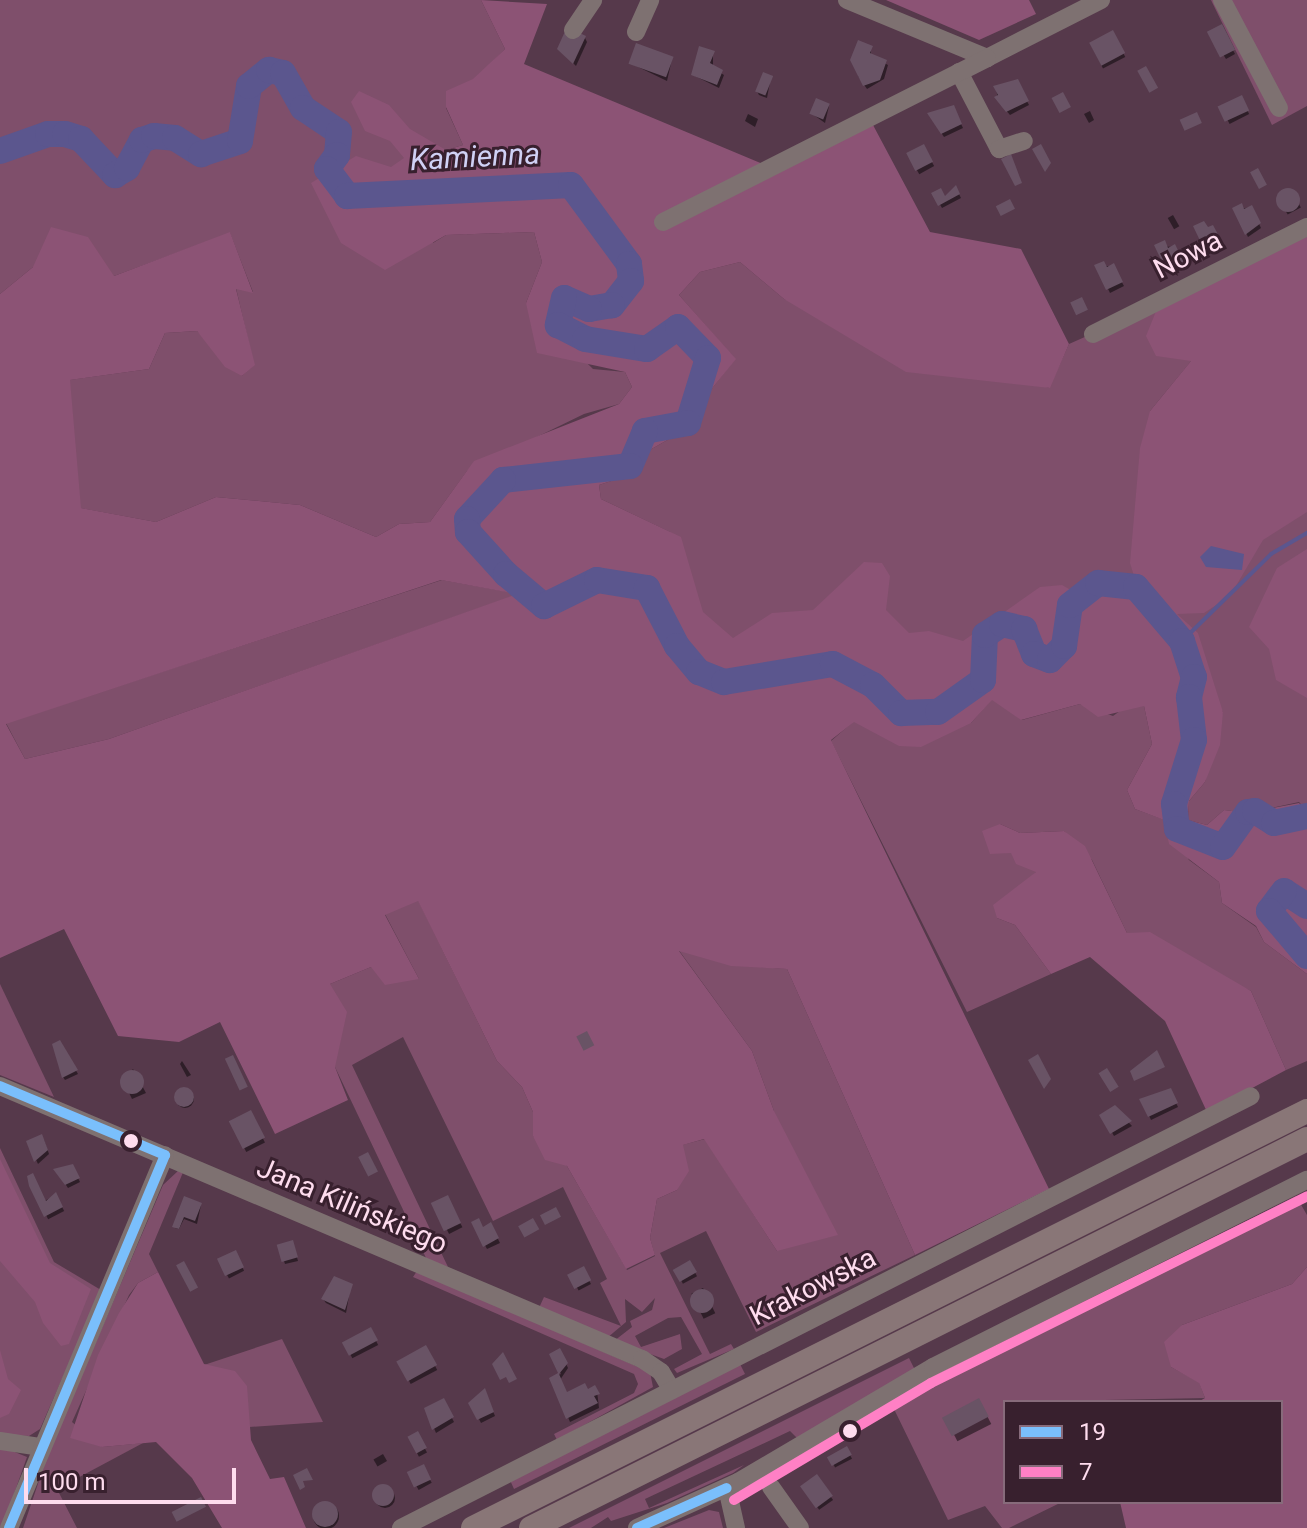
<!DOCTYPE html>
<meta charset="utf-8">
<style>
body{margin:0}
#map{position:relative;width:1307px;height:1528px;overflow:hidden;background:#56394b;font-family:Roboto,sans-serif}
div>[style]{position:absolute}
.green>*{inset:0;background:#7f4f6b}
.forest>*{inset:0;background:#8c5375}
.water>*{inset:0;background:#5b568e}
.shadow>*{inset:0;background:#0007;transform-origin:0 0}
.round{border-radius:50%}
.stream>*{height:4px;margin:-2px;padding:0 2px;transform-origin:2px;border-radius:2px;background:#5b568e}
.river>*{height:26px;margin:-13px;padding:0 13px;transform-origin:13px;border-radius:13px;background:#5b568e}
.building>*{inset:0;background:#695365;transform-origin:0 0}
.minor>*{height:18px;margin:-9px;padding:0 9px;transform-origin:9px;border-radius:9px;background:#7e7171}
.highway>*{height:24px;margin:-12px;padding:0 12px;transform-origin:12px;border-radius:12px;background:#897677}
.bus-1>*{height:10px;margin:-5px;padding:0 5px;transform-origin:5px;border-radius:5px;background:#7abffc}
.bus-2>*{height:10px;margin:-5px;padding:0 5px;transform-origin:5px;border-radius:5px;background:#ff80c5}
.dots>*{width:22px;height:22px;translate:-50% -50%;box-sizing:border-box;border:4px solid #38202e;border-radius:50%}
span{translate:-50% -50%;white-space:nowrap;text-align:center;line-height:1.15;-webkit-text-stroke:6px #38202e;paint-order:stroke}
.street-label{font-size:28px;color:#fedcee}
.water-label{font-size:30px;color:#d0d1f5;font-style:italic}
.legend{position:absolute;left:1003px;top:1400px;width:280px;height:104px;box-sizing:border-box;background:#38202e;border:2px solid #876b7b;margin:0;padding:10px 14px;list-style:none;font-size:24px;color:#fedcee}
.legend li{display:flex;align-items:center;gap:16px;height:40px}
.legend b{width:40px;border:2px solid #876b7b}
.scale{position:absolute;left:24px;top:1468px;width:212px;height:36px;box-sizing:border-box;border:4px solid #fedcee;border-top:0;padding-left:10px;font-size:24px;line-height:28px;white-space:nowrap;color:#fedcee;-webkit-text-stroke:6px #38202e;paint-order:stroke}
</style>
<div id="map">
<div class="green">
<i style="clip-path:polygon(0 0,481px 0,505px 49px,446px 108px,463px 145px,446px 150px,433px 243px,446px 235px,534px 232px,542px 262px,526px 303px,593px 369px,625px 372px,632px 387px,619px 404px,584px 414px,467px 471px,430px 522px,399px 524px,376px 537px,300px 505px,216px 497px,156px 522px,80px 508px,69px 380px,149px 369px,165px 333px,197px 331px,242px 376px,254px 365px,236px 288px,253px 292px,230px 233px,114px 276px,33px 267px,0 294px)"></i>
<i style="clip-path:polygon(1211px 0,1307px 0,1307px 106px,1272px 125px)"></i>
<i style="clip-path:polygon(740px 262px,784px 299px,1049px 388px,1069px 344px,1159px 304px,1192px 360px,1150px 411px,1307px 403px,1307px 811px,1299px 802px,1247px 813px,1224px 810px,1207px 825px,1188px 820px,1189px 801px,1205px 782px,1223px 711px,1018px 657px,699px 658px,670px 532px,601px 499px,599px 485px,635px 473px,648px 451px,694px 425px,710px 391px,735px 359px,679px 295px,700px 272px)"></i>
<i style="clip-path:polygon(442px 580px,519px 594px,109px 739px,25px 759px,6px 723px)"></i>
<i style="clip-path:polygon(992px 699px,1022px 720px,1080px 704px,1113px 716px,1127px 706px,1144px 706px,1152px 744px,1127px 790px,1135px 809px,1165px 820px,1189px 860px,1219px 882px,1222px 903px,1256px 927px,1264px 942px,1307px 974px,1307px 1061px,1286px 1070px,1251px 991px,1127px 933px,1092px 860px,1064px 831px,1020px 833px,1000px 824px,1012px 853px,1037px 871px,997px 918px,1015px 925px,1051px 974px,967px 1012px,831px 741px,853px 722px,971px 723px)"></i>
<i style="clip-path:polygon(418px 900px,497px 1061px,522px 1087px,533px 1112px,533px 1136px,567px 1166px,627px 1270px,655px 1256px,650px 1238px,657px 1199px,677px 1190px,682px 1145px,705px 1139px,777px 1251px,774px 1111px,752px 1051px,678px 949px,731px 965px,787px 969px,915px 1255px,756px 1332px,706px 1231px,660px 1253px,710px 1354px,731px 1344px,734px 1349px,677px 1373px,674px 1369px,702px 1354px,681px 1317px,668px 1318px,635px 1336px,641px 1347px,680px 1334px,682px 1349px,664px 1359px,614px 1341px,632px 1327px,630px 1321px,652px 1310px,655px 1298px,642px 1312px,625px 1299px,626px 1322px,607px 1338px,538px 1310px,544px 1297px,621px 1326px,600px 1283px,607px 1279px,563px 1187px,493px 1221px,403px 1037px,352px 1065px,448px 1267px,427px 1260px,335px 1067px,330px 984px,371px 967px,419px 979px,385px 914px)"></i>
<i style="clip-path:polygon(0 984px,54px 1097px,0 1075px)"></i>
<i style="clip-path:polygon(0 1148px,54px 1262px,101px 1290px,40px 1429px,29px 1436px,0 1435px)"></i>
<i style="clip-path:polygon(179px 1170px,184px 1170px,149px 1254px,158px 1272px,138px 1283px,129px 1295px,72px 1422px,102px 1447px,143px 1443px,57px 1489px,77px 1528px,23px 1528px,47px 1457px,163px 1185px)"></i>
<i style="clip-path:polygon(1296px 1196px,1307px 1215px,1307px 1267px,1292px 1284px,1182px 1325px,1171px 1367px,1199px 1382px,1205px 1398px,1005px 1402px,1005px 1502px,1062px 1502px,1009px 1528px,1002px 1528px,985px 1506px,948px 1520px,893px 1407px,1013px 1339px)"></i>
<i style="clip-path:polygon(417px 1271px,650px 1372px,653px 1387px,557px 1440px,554px 1434px,634px 1393px,638px 1384px,634px 1374px,413px 1277px)"></i>
<i style="clip-path:polygon(282px 1339px,323px 1422px,249px 1427px,247px 1416px,204px 1365px)"></i>
<i style="clip-path:polygon(909px 1358px,915px 1370px,798px 1439px,790px 1431px,645px 1499px,649px 1508px,744px 1465px,733px 1473px,667px 1503px,611px 1521px,608px 1517px,591px 1528px,569px 1528px)"></i>
<i style="clip-path:polygon(738px 1360px,745px 1374px,514px 1489px,509px 1478px)"></i>
<i style="clip-path:polygon(0 1446px,27px 1457px,2px 1528px,0 1528px)"></i>
<i style="clip-path:polygon(709px 1510px,719px 1512px,723px 1528px,664px 1528px)"></i>
</div>
<div class="forest">
<i style="clip-path:polygon(evenodd,481px 0,547px 4px,524px 64px,770px 167px,873px 125px,930px 232px,1021px 249px,1069px 344px,1050px 388px,906px 372px,784px 299px,740px 262px,700px 272px,679px 295px,736px 359px,710px 391px,694px 425px,648px 451px,635px 473px,599px 485px,601px 499px,681px 537px,703px 612px,733px 638px,772px 613px,813px 610px,864px 562px,882px 563px,890px 576px,886px 610px,909px 633px,929px 631px,963px 641px,1040px 587px,1062px 585px,1076px 593px,1134px 576px,1130px 563px,1140px 448px,1150px 411px,1191px 361px,1156px 356px,1146px 336px,1159px 304px,1307px 229px,1307px 512px,1263px 540px,1230px 596px,1204px 613px,1177px 614px,1198px 633px,1223px 712px,1220px 745px,1205px 782px,1189px 801px,1188px 820px,1207px 825px,1224px 810px,1247px 813px,1299px 803px,1307px 812px,1307px 974px,1264px 942px,1256px 926px,1222px 903px,1219px 882px,1169px 844px,1164px 820px,1135px 809px,1127px 790px,1152px 744px,1144px 706px,1098px 717px,1080px 704px,1021px 720px,992px 700px,971px 723px,921px 747px,899px 746px,854px 722px,831px 740px,1049px 1189px,915px 1255px,787px 969px,731px 966px,679px 951px,752px 1051px,774px 1111px,838px 1235px,777px 1251px,704px 1139px,683px 1145px,689px 1171px,677px 1190px,657px 1199px,650px 1238px,655px 1255px,626px 1269px,567px 1166px,545px 1160px,533px 1136px,533px 1112px,522px 1087px,497px 1061px,418px 901px,385px 915px,419px 979px,385px 985px,371px 967px,330px 984px,347px 1012px,335px 1067px,348px 1100px,275px 1134px,220px 1022px,179px 1042px,118px 1036px,64px 929px,0 958px,0 294px,33px 267px,51px 227px,88px 237px,114px 276px,230px 232px,253px 293px,236px 289px,255px 365px,242px 376px,225px 367px,197px 331px,165px 333px,149px 369px,70px 380px,81px 508px,156px 522px,216px 497px,300px 505px,376px 537px,399px 524px,430px 522px,474px 461px,619px 404px,632px 387px,625px 372px,537px 353px,526px 303px,542px 262px,534px 232px,446px 235px,385px 270px,341px 243px,311px 183px,356px 156px,391px 167px,404px 158px,390px 141px,365px 131px,351px 102px,359px 91px,389px 105px,410px 129px,446px 150px,463px 145px,446px 107px,446px 91px,473px 79px,505px 49px,481px 0,441px 580px,517px 594px,109px 739px,25px 759px,6px 724px,441px 580px)"></i>
<i style="clip-path:polygon(886px 0,1029px 0,1036px 14px,979px 40px)"></i>
<i style="clip-path:polygon(1307px 549px,1307px 698px,1276px 680px,1269px 649px,1249px 627px,1277px 568px)"></i>
<i style="clip-path:polygon(1000px 824px,1020px 833px,1064px 831px,1085px 846px,1127px 933px,1150px 932px,1251px 991px,1286px 1070px,1207px 1112px,1165px 1021px,1090px 957px,1051px 974px,1015px 925px,997px 918px,993px 905px,1036px 872px,1016px 864px,1011px 853px,990px 854px,982px 831px)"></i>
<i style="clip-path:polygon(0 1159px,50px 1263px,91px 1289px,69px 1344px,61px 1346px,43px 1323px,35px 1302px,0 1261px)"></i>
<i style="clip-path:polygon(1307px 1267px,1307px 1528px,1126px 1528px,1120px 1502px,1281px 1502px,1281px 1402px,1198px 1402px,1205px 1398px,1199px 1383px,1171px 1367px,1164px 1342px,1182px 1325px,1292px 1284px)"></i>
<i style="clip-path:polygon(158px 1272px,204px 1364px,235px 1371px,247px 1386px,251px 1440px,270px 1479px,284px 1477px,306px 1528px,222px 1528px,192px 1478px,156px 1442px,102px 1447px,70px 1438px,98px 1355px,119px 1313px,138px 1283px)"></i>
<i style="clip-path:polygon(0 1350px,8px 1379px,21px 1390px,9px 1414px,0 1418px)"></i>
</div>
<div class="water">
<i style="clip-path:polygon(1211px 546px,1244px 554px,1242px 570px,1206px 567px,1200px 557px)"></i>
</div>
<div class="shadow">
<i style="clip-path:polygon(1221px 27px,1235px 54px,1226px 59px,1210px 33px)"></i>
<i style="left:1113px;top:33px;width:27px;height:25px;rotate:63deg"></i>
<i style="clip-path:polygon(585px 38px,587px 42px,576px 66px,559px 49px)"></i>
<i style="clip-path:polygon(871px 47px,871px 56px,888px 65px,884px 79px,867px 89px,858px 76px)"></i>
<i style="clip-path:polygon(713px 53px,713px 68px,724px 75px,719px 88px,693px 75px)"></i>
<i style="clip-path:polygon(672px 59px,667px 81px,630px 63px)"></i>
<i style="clip-path:polygon(771px 77px,767px 98px,759px 95px,757px 91px)"></i>
<i style="clip-path:polygon(1017px 82px,1029px 105px,1010px 115px,998px 101px,996px 87px)"></i>
<i style="left:1241px;top:98px;width:18px;height:22px;rotate:63deg"></i>
<i style="clip-path:polygon(829px 106px,825px 123px,811px 113px)"></i>
<i style="clip-path:polygon(953px 107px,963px 128px,944px 137px,931px 117px)"></i>
<i style="clip-path:polygon(1090px 111px,1094px 120px,1089px 123px,1084px 114px)"></i>
<i style="clip-path:polygon(748px 114px,758px 119px,755px 127px,745px 121px)"></i>
<i style="left:923px;top:146px;width:23px;height:17px;rotate:61deg"></i>
<i style="clip-path:polygon(956px 188px,961px 198px,942px 208px,934px 194px,945px 199px)"></i>
<i style="left:1291px;top:189px;width:21px;height:15px;rotate:62deg"></i>
<i style="clip-path:polygon(1251px 207px,1261px 228px,1248px 237px,1235px 210px)"></i>
<i style="left:1173px;top:215px;width:13px;height:6px;rotate:61deg"></i>
<i style="clip-path:polygon(1195px 227px,1213px 227px,1223px 247px,1209px 254px)"></i>
<i style="clip-path:polygon(1157px 246px,1174px 247px,1185px 269px,1170px 273px)"></i>
<i style="clip-path:polygon(1097px 266px,1113px 266px,1124px 286px,1110px 293px)"></i>
<i style="clip-path:polygon(59px 1042px,78px 1074px,65px 1080px,63px 1077px)"></i>
<i style="clip-path:polygon(182px 1061px,191px 1075px,187px 1077px,180px 1064px)"></i>
<i style="clip-path:polygon(133px 1069px,146px 1093px,132px 1099px,123px 1080px)"></i>
<i class="round" style="left:176px;top:1090px;width:18px;height:18px"></i>
<i style="clip-path:polygon(1170px 1090px,1178px 1107px,1151px 1120px,1142px 1100px)"></i>
<i style="clip-path:polygon(1115px 1108px,1132px 1126px,1114px 1136px,1102px 1115px)"></i>
<i style="left:250px;top:1113px;width:33px;height:21px;rotate:63deg"></i>
<i style="clip-path:polygon(44px 1140px,49px 1154px,38px 1164px,28px 1142px)"></i>
<i style="clip-path:polygon(72px 1166px,80px 1182px,68px 1188px,56px 1170px)"></i>
<i style="left:56px;top:1195px;width:18px;height:18px;rotate:63deg"></i>
<i style="left:447px;top:1197px;width:34px;height:15px;rotate:63deg"></i>
<i style="clip-path:polygon(201px 1205px,197px 1224px,184px 1219px,179px 1229px,175px 1228px,178px 1217px)"></i>
<i style="clip-path:polygon(473px 1223px,482px 1229px,491px 1225px,500px 1243px,487px 1249px)"></i>
<i style="clip-path:polygon(279px 1246px,294px 1246px,298px 1261px,285px 1264px)"></i>
<i style="left:235px;top:1253px;width:20px;height:17px;rotate:63deg"></i>
<i style="left:690px;top:1263px;width:15px;height:16px;rotate:62deg"></i>
<i style="left:583px;top:1269px;width:17px;height:14px;rotate:62deg"></i>
<i style="clip-path:polygon(351px 1285px,346px 1313px,326px 1303px,323px 1299px)"></i>
<i style="left:703px;top:1288px;width:28px;height:13px;rotate:64deg"></i>
<i style="left:370px;top:1329px;width:18px;height:29px;rotate:63deg"></i>
<i style="left:425px;top:1347px;width:26px;height:30px;rotate:62deg"></i>
<i style="clip-path:polygon(560px 1351px,568px 1368px,560px 1380px,567px 1394px,597px 1391px,599px 1408px,570px 1422px,552px 1378px,561px 1374px,551px 1355px)"></i>
<i style="clip-path:polygon(486px 1394px,495px 1416px,481px 1423px,471px 1403px)"></i>
<i style="left:979px;top:1400px;width:27px;height:38px;rotate:63deg"></i>
<i style="clip-path:polygon(443px 1401px,454px 1422px,436px 1433px,426px 1409px)"></i>
<i style="left:417px;top:1433px;width:22px;height:9px;rotate:63deg"></i>
<i style="left:847px;top:1449px;width:11px;height:19px;rotate:63deg"></i>
<i style="left:383px;top:1454px;width:8px;height:11px;rotate:60deg"></i>
<i style="left:423px;top:1467px;width:18px;height:15px;rotate:61deg"></i>
<i style="left:817px;top:1477px;width:28px;height:17px;rotate:55deg"></i>
<i class="round" style="left:375px;top:1488px;width:20px;height:20px"></i>
<i class="round" style="left:313px;top:1503px;width:26px;height:26px"></i>
</div>
<div class="stream">
<i style="left:1182px;top:641px;width:124px;rotate:-44.3deg"></i>
<i style="left:1271px;top:554px;width:42px;rotate:-30.3deg"></i>
</div>
<div class="river">
<i style="left:0;top:151px;width:51px;rotate:-19.5deg"></i>
<i style="left:48px;top:134px;width:17px"></i>
<i style="left:65px;top:134px;width:17px;rotate:17deg"></i>
<i style="left:81px;top:139px;width:50px;rotate:46.6deg"></i>
<i style="left:115px;top:175px;width:14px;rotate:-30deg"></i>
<i style="left:127px;top:168px;width:32px;rotate:-62deg"></i>
<i style="left:142px;top:140px;width:13px;rotate:-18deg"></i>
<i style="left:154px;top:136px;width:21px;rotate:5deg"></i>
<i style="left:175px;top:138px;width:31px;rotate:32deg"></i>
<i style="left:201px;top:154px;width:41px;rotate:-18.4deg"></i>
<i style="left:240px;top:141px;width:56px;rotate:-80.7deg"></i>
<i style="left:249px;top:86px;width:26px;rotate:-39deg"></i>
<i style="left:269px;top:70px;width:14px;rotate:12deg"></i>
<i style="left:283px;top:73px;width:40px;rotate:60.3deg"></i>
<i style="left:303px;top:108px;width:43px;rotate:33.7deg"></i>
<i style="left:339px;top:132px;width:23px;rotate:95deg"></i>
<i style="left:337px;top:155px;width:17px;rotate:126deg"></i>
<i style="left:327px;top:169px;width:34px;rotate:53deg"></i>
<i style="left:347px;top:196px;width:224px;rotate:-2.8deg"></i>
<i style="left:571px;top:185px;width:98px;rotate:53.7deg"></i>
<i style="left:629px;top:264px;width:17px;rotate:83deg"></i>
<i style="left:631px;top:281px;width:31px;rotate:128deg"></i>
<i style="left:612px;top:305px;width:23px;rotate:170deg"></i>
<i style="left:589px;top:309px;width:27px;rotate:-156deg"></i>
<i style="left:564px;top:298px;width:28px;rotate:103deg"></i>
<i style="left:558px;top:325px;width:30px;rotate:27deg"></i>
<i style="left:585px;top:339px;width:63px;rotate:9.2deg"></i>
<i style="left:647px;top:349px;width:38px;rotate:-35deg"></i>
<i style="left:678px;top:327px;width:43px;rotate:45.9deg"></i>
<i style="left:708px;top:358px;width:68px;rotate:107.1deg"></i>
<i style="left:688px;top:423px;width:44px;rotate:169.5deg"></i>
<i style="left:645px;top:431px;width:38px;rotate:113deg"></i>
<i style="left:630px;top:466px;width:128px;rotate:173.7deg"></i>
<i style="left:503px;top:480px;width:53px;rotate:132.7deg"></i>
<i style="left:467px;top:519px;width:13px;rotate:86deg"></i>
<i style="left:468px;top:532px;width:57px;rotate:47.9deg"></i>
<i style="left:506px;top:574px;width:50px;rotate:40.1deg"></i>
<i style="left:544px;top:606px;width:59px;rotate:-26.1deg"></i>
<i style="left:597px;top:580px;width:51px;rotate:9.1deg"></i>
<i style="left:647px;top:588px;width:65px;rotate:62.7deg"></i>
<i style="left:677px;top:646px;width:34px;rotate:50deg"></i>
<i style="left:699px;top:672px;width:27px;rotate:22deg"></i>
<i style="left:724px;top:682px;width:110px;rotate:-9.4deg"></i>
<i style="left:833px;top:664px;width:45px;rotate:27.7deg"></i>
<i style="left:873px;top:685px;width:40px;rotate:45deg"></i>
<i style="left:901px;top:713px;width:37px;rotate:-2deg"></i>
<i style="left:938px;top:712px;width:55px;rotate:-35.4deg"></i>
<i style="left:983px;top:680px;width:45px;rotate:-87.5deg"></i>
<i style="left:985px;top:635px;width:20px;rotate:-33deg"></i>
<i style="left:1002px;top:624px;width:23px;rotate:13deg"></i>
<i style="left:1024px;top:629px;width:27px;rotate:68deg"></i>
<i style="left:1034px;top:654px;width:17px;rotate:21deg"></i>
<i style="left:1050px;top:660px;width:20px;rotate:-45deg"></i>
<i style="left:1064px;top:646px;width:41px;rotate:-81.7deg"></i>
<i style="left:1070px;top:605px;width:36px;rotate:-38deg"></i>
<i style="left:1098px;top:583px;width:38px;rotate:6deg"></i>
<i style="left:1136px;top:587px;width:71px;rotate:49.6deg"></i>
<i style="left:1182px;top:641px;width:38px;rotate:72deg"></i>
<i style="left:1194px;top:677px;width:21px;rotate:104deg"></i>
<i style="left:1189px;top:697px;width:43px;rotate:83.4deg"></i>
<i style="left:1194px;top:740px;width:67px;rotate:107.4deg"></i>
<i style="left:1174px;top:804px;width:25px;rotate:83deg"></i>
<i style="left:1177px;top:829px;width:49px;rotate:21.4deg"></i>
<i style="left:1223px;top:847px;width:43px;rotate:-54.5deg"></i>
<i style="left:1248px;top:812px;width:7px;rotate:-8deg"></i>
<i style="left:1255px;top:811px;width:22px;rotate:32deg"></i>
<i style="left:1274px;top:823px;width:34px;rotate:-12deg"></i>
<i style="left:1307px;top:906px;width:27px;rotate:-147deg"></i>
<i style="left:1284px;top:891px;width:25px;rotate:127deg"></i>
<i style="left:1269px;top:911px;width:59px;rotate:49.8deg"></i>
</div>
<div class="building">
<i style="left:1222px;top:24px;width:29px;height:17px;rotate:63deg"></i>
<i style="clip-path:polygon(567px 27px,586px 36px,573px 64px,557px 49px)"></i>
<i style="left:1113px;top:30px;width:26px;height:27px;rotate:62deg"></i>
<i style="clip-path:polygon(858px 40px,873px 46px,870px 53px,887px 60px,880px 80px,863px 86px,850px 60px)"></i>
<i style="left:636px;top:43px;width:40px;height:22px;rotate:20deg"></i>
<i style="clip-path:polygon(699px 46px,715px 51px,710px 63px,723px 70px,717px 85px,691px 75px)"></i>
<i style="left:1146px;top:66px;width:25px;height:10px;rotate:61deg"></i>
<i style="left:763px;top:72px;width:11px;height:21px;rotate:22deg"></i>
<i style="clip-path:polygon(1018px 79px,1029px 101px,1006px 112px,994px 97px,998px 95px,993px 86px)"></i>
<i style="left:1063px;top:92px;width:17px;height:13px;rotate:62deg"></i>
<i style="left:1242px;top:95px;width:17px;height:27px;rotate:65deg"></i>
<i style="left:816px;top:98px;width:15px;height:17px;rotate:23deg"></i>
<i style="clip-path:polygon(954px 105px,962px 124px,941px 134px,927px 113px)"></i>
<i style="left:1197px;top:112px;width:12px;height:19px;rotate:66deg"></i>
<i style="left:924px;top:144px;width:20px;height:20px;rotate:63deg"></i>
<i style="clip-path:polygon(1041px 144px,1051px 163px,1045px 172px,1032px 149px)"></i>
<i style="clip-path:polygon(1011px 154px,1022px 183px,1015px 186px,1001px 159px)"></i>
<i style="left:1258px;top:168px;width:19px;height:9px;rotate:62deg"></i>
<i style="clip-path:polygon(956px 185px,960px 194px,938px 206px,931px 193px,941px 188px,945px 196px)"></i>
<i class="round" style="left:1276px;top:188px;width:24px;height:24px"></i>
<i style="left:1010px;top:199px;width:11px;height:16px;rotate:63deg"></i>
<i style="clip-path:polygon(1242px 203px,1244px 209px,1252px 205px,1261px 223px,1245px 235px,1232px 208px)"></i>
<i style="clip-path:polygon(1204px 221px,1208px 227px,1213px 225px,1222px 242px,1205px 251px,1193px 226px)"></i>
<i style="clip-path:polygon(1165px 240px,1168px 248px,1175px 244px,1185px 265px,1166px 270px,1154px 245px)"></i>
<i style="clip-path:polygon(1104px 261px,1107px 267px,1114px 263px,1123px 282px,1106px 290px,1094px 265px)"></i>
<i style="left:1082px;top:297px;width:14px;height:13px;rotate:65deg"></i>
<i style="left:587px;top:1031px;width:16px;height:12px;rotate:63deg"></i>
<i style="clip-path:polygon(60px 1040px,78px 1070px,62px 1078px,52px 1044px)"></i>
<i style="clip-path:polygon(1157px 1050px,1165px 1067px,1134px 1081px,1130px 1071px)"></i>
<i style="clip-path:polygon(1038px 1054px,1051px 1079px,1044px 1089px,1028px 1060px)"></i>
<i style="left:233px;top:1055px;width:35px;height:9px;rotate:65deg"></i>
<i style="left:1107px;top:1068px;width:22px;height:10px;rotate:58deg"></i>
<i class="round" style="left:120px;top:1070px;width:24px;height:24px"></i>
<i class="round" style="left:174px;top:1087px;width:20px;height:20px"></i>
<i style="clip-path:polygon(1171px 1088px,1178px 1103px,1148px 1117px,1139px 1099px)"></i>
<i style="clip-path:polygon(1115px 1105px,1132px 1121px,1110px 1134px,1099px 1115px)"></i>
<i style="left:251px;top:1110px;width:31px;height:25px;rotate:63deg"></i>
<i style="clip-path:polygon(42px 1134px,48px 1150px,34px 1162px,26px 1141px)"></i>
<i style="left:368px;top:1152px;width:22px;height:11px;rotate:63deg"></i>
<i style="clip-path:polygon(73px 1164px,80px 1178px,65px 1185px,53px 1169px)"></i>
<i style="clip-path:polygon(33px 1173px,46px 1201px,56px 1192px,63px 1207px,44px 1217px,29px 1186px,27px 1176px)"></i>
<i style="left:448px;top:1195px;width:31px;height:19px;rotate:65deg"></i>
<i style="clip-path:polygon(184px 1196px,202px 1203px,195px 1221px,184px 1217px,179px 1229px,172px 1227px)"></i>
<i style="left:556px;top:1207px;width:11px;height:18px;rotate:63deg"></i>
<i style="clip-path:polygon(479px 1218px,483px 1227px,491px 1222px,499px 1238px,483px 1247px,471px 1222px)"></i>
<i style="left:533px;top:1218px;width:13px;height:17px;rotate:61deg"></i>
<i style="left:293px;top:1240px;width:18px;height:17px;rotate:74deg"></i>
<i style="left:236px;top:1250px;width:19px;height:21px;rotate:65deg"></i>
<i style="left:690px;top:1260px;width:14px;height:20px;rotate:60deg"></i>
<i style="left:184px;top:1261px;width:30px;height:9px;rotate:62deg"></i>
<i style="left:584px;top:1266px;width:16px;height:19px;rotate:63deg"></i>
<i style="clip-path:polygon(334px 1276px,353px 1284px,345px 1310px,321px 1299px)"></i>
<i class="round" style="left:690px;top:1289px;width:24px;height:24px"></i>
<i style="left:371px;top:1327px;width:15px;height:33px;rotate:62deg"></i>
<i style="left:426px;top:1345px;width:23px;height:34px;rotate:61deg"></i>
<i style="clip-path:polygon(560px 1348px,568px 1363px,559px 1374px,567px 1392px,585px 1383px,588px 1389px,595px 1385px,600px 1394px,594px 1396px,598px 1403px,566px 1419px,549px 1378px,558px 1373px,549px 1354px)"></i>
<i style="clip-path:polygon(503px 1352px,517px 1379px,509px 1383px,506px 1377px,500px 1380px,492px 1364px)"></i>
<i style="clip-path:polygon(485px 1388px,494px 1412px,477px 1420px,468px 1403px)"></i>
<i style="clip-path:polygon(444px 1398px,454px 1417px,432px 1430px,424px 1408px)"></i>
<i style="left:979px;top:1398px;width:21px;height:42px;rotate:62deg"></i>
<i style="left:418px;top:1431px;width:19px;height:12px;rotate:62deg"></i>
<i style="left:847px;top:1446px;width:10px;height:23px;rotate:61deg"></i>
<i style="left:424px;top:1464px;width:17px;height:19px;rotate:65deg"></i>
<i style="clip-path:polygon(307px 1468px,313px 1480px,303px 1481px,305px 1487px,300px 1490px,293px 1475px)"></i>
<i style="left:817px;top:1474px;width:27px;height:21px;rotate:54deg"></i>
<i class="round" style="left:372px;top:1484px;width:22px;height:22px"></i>
<i style="left:201px;top:1497px;width:11px;height:33px;rotate:63deg"></i>
<i class="round" style="left:312px;top:1501px;width:26px;height:26px"></i>
</div>
<div class="minor">
<i style="left:847px;top:0;width:152px;rotate:22.5deg"></i>
<i style="left:987px;top:58px;width:128px;rotate:-27deg"></i>
<i style="left:1222px;top:0;width:122px;rotate:62.2deg"></i>
<i style="left:573px;top:30px;width:36px;rotate:-56deg"></i>
<i style="left:636px;top:32px;width:35px;rotate:-66deg"></i>
<i style="left:959px;top:72px;width:87px;rotate:62.5deg"></i>
<i style="left:999px;top:149px;width:26px;rotate:-18deg"></i>
<i style="left:663px;top:222px;width:363px;rotate:-26.8deg"></i>
<i style="left:1093px;top:334px;width:239px;rotate:-26.6deg"></i>
<i style="left:0;top:1086px;width:698px;rotate:23.04deg"></i>
<i style="left:642px;top:1359px;width:23px;rotate:34deg"></i>
<i style="left:661px;top:1372px;width:21px;rotate:59deg"></i>
<i style="left:0;top:1441px;width:40px;rotate:8.5deg"></i>
<i style="left:771px;top:1487px;width:50px;rotate:54.7deg"></i>
<i style="left:727px;top:1488px;width:41px;rotate:77.3deg"></i>
<i style="left:9px;top:1528px;width:404px;rotate:-67.3deg"></i>
<i style="left:401px;top:1528px;width:953px;rotate:-26.94deg"></i>
<i style="left:637px;top:1528px;width:111px;rotate:-24.5deg"></i>
<i style="left:738px;top:1482px;width:226px;rotate:-30.5deg"></i>
<i style="left:933px;top:1367px;width:418px;rotate:-26.6deg"></i>
</div>
<div class="highway">
<i style="left:473px;top:1528px;width:932px;rotate:-26.57deg"></i>
<i style="left:531px;top:1528px;width:868px;rotate:-26.62deg"></i>
</div>
<div class="bus-1">
<i style="left:0;top:1086px;width:179px;rotate:22.7deg"></i>
<i style="left:9px;top:1528px;width:404px;rotate:-67.3deg"></i>
<i style="left:637px;top:1528px;width:98px;rotate:-24deg"></i>
</div>
<div class="bus-2">
<i style="left:734px;top:1500px;width:229px;rotate:-30.7deg"></i>
<i style="left:931px;top:1383px;width:420px;rotate:-26.4deg"></i>
</div>
<div class="dots">
<i style="left:131px;top:1141px;background:#fedcee"></i>
<i style="left:850px;top:1431px;background:#fedcee"></i>
</div>
<div class="street-label">
<span style="left:1188px;top:255px;rotate:-27deg">Nowa</span>
<span style="left:352px;top:1206px;rotate:23deg">Jana Kilińskiego</span>
<span style="left:813px;top:1287px;rotate:-27deg">Krakowska</span>
</div>
<div class="water-label">
<span style="left:475px;top:157px;rotate:-3deg">Kamienna</span>
</div>
<ul class="legend">
<li><b style="height:10px;background:#7abffc"></b>19</li>
<li><b style="height:10px;background:#ff80c5"></b>7</li>
</ul>
<div class="scale">100 m</div>
</div>
